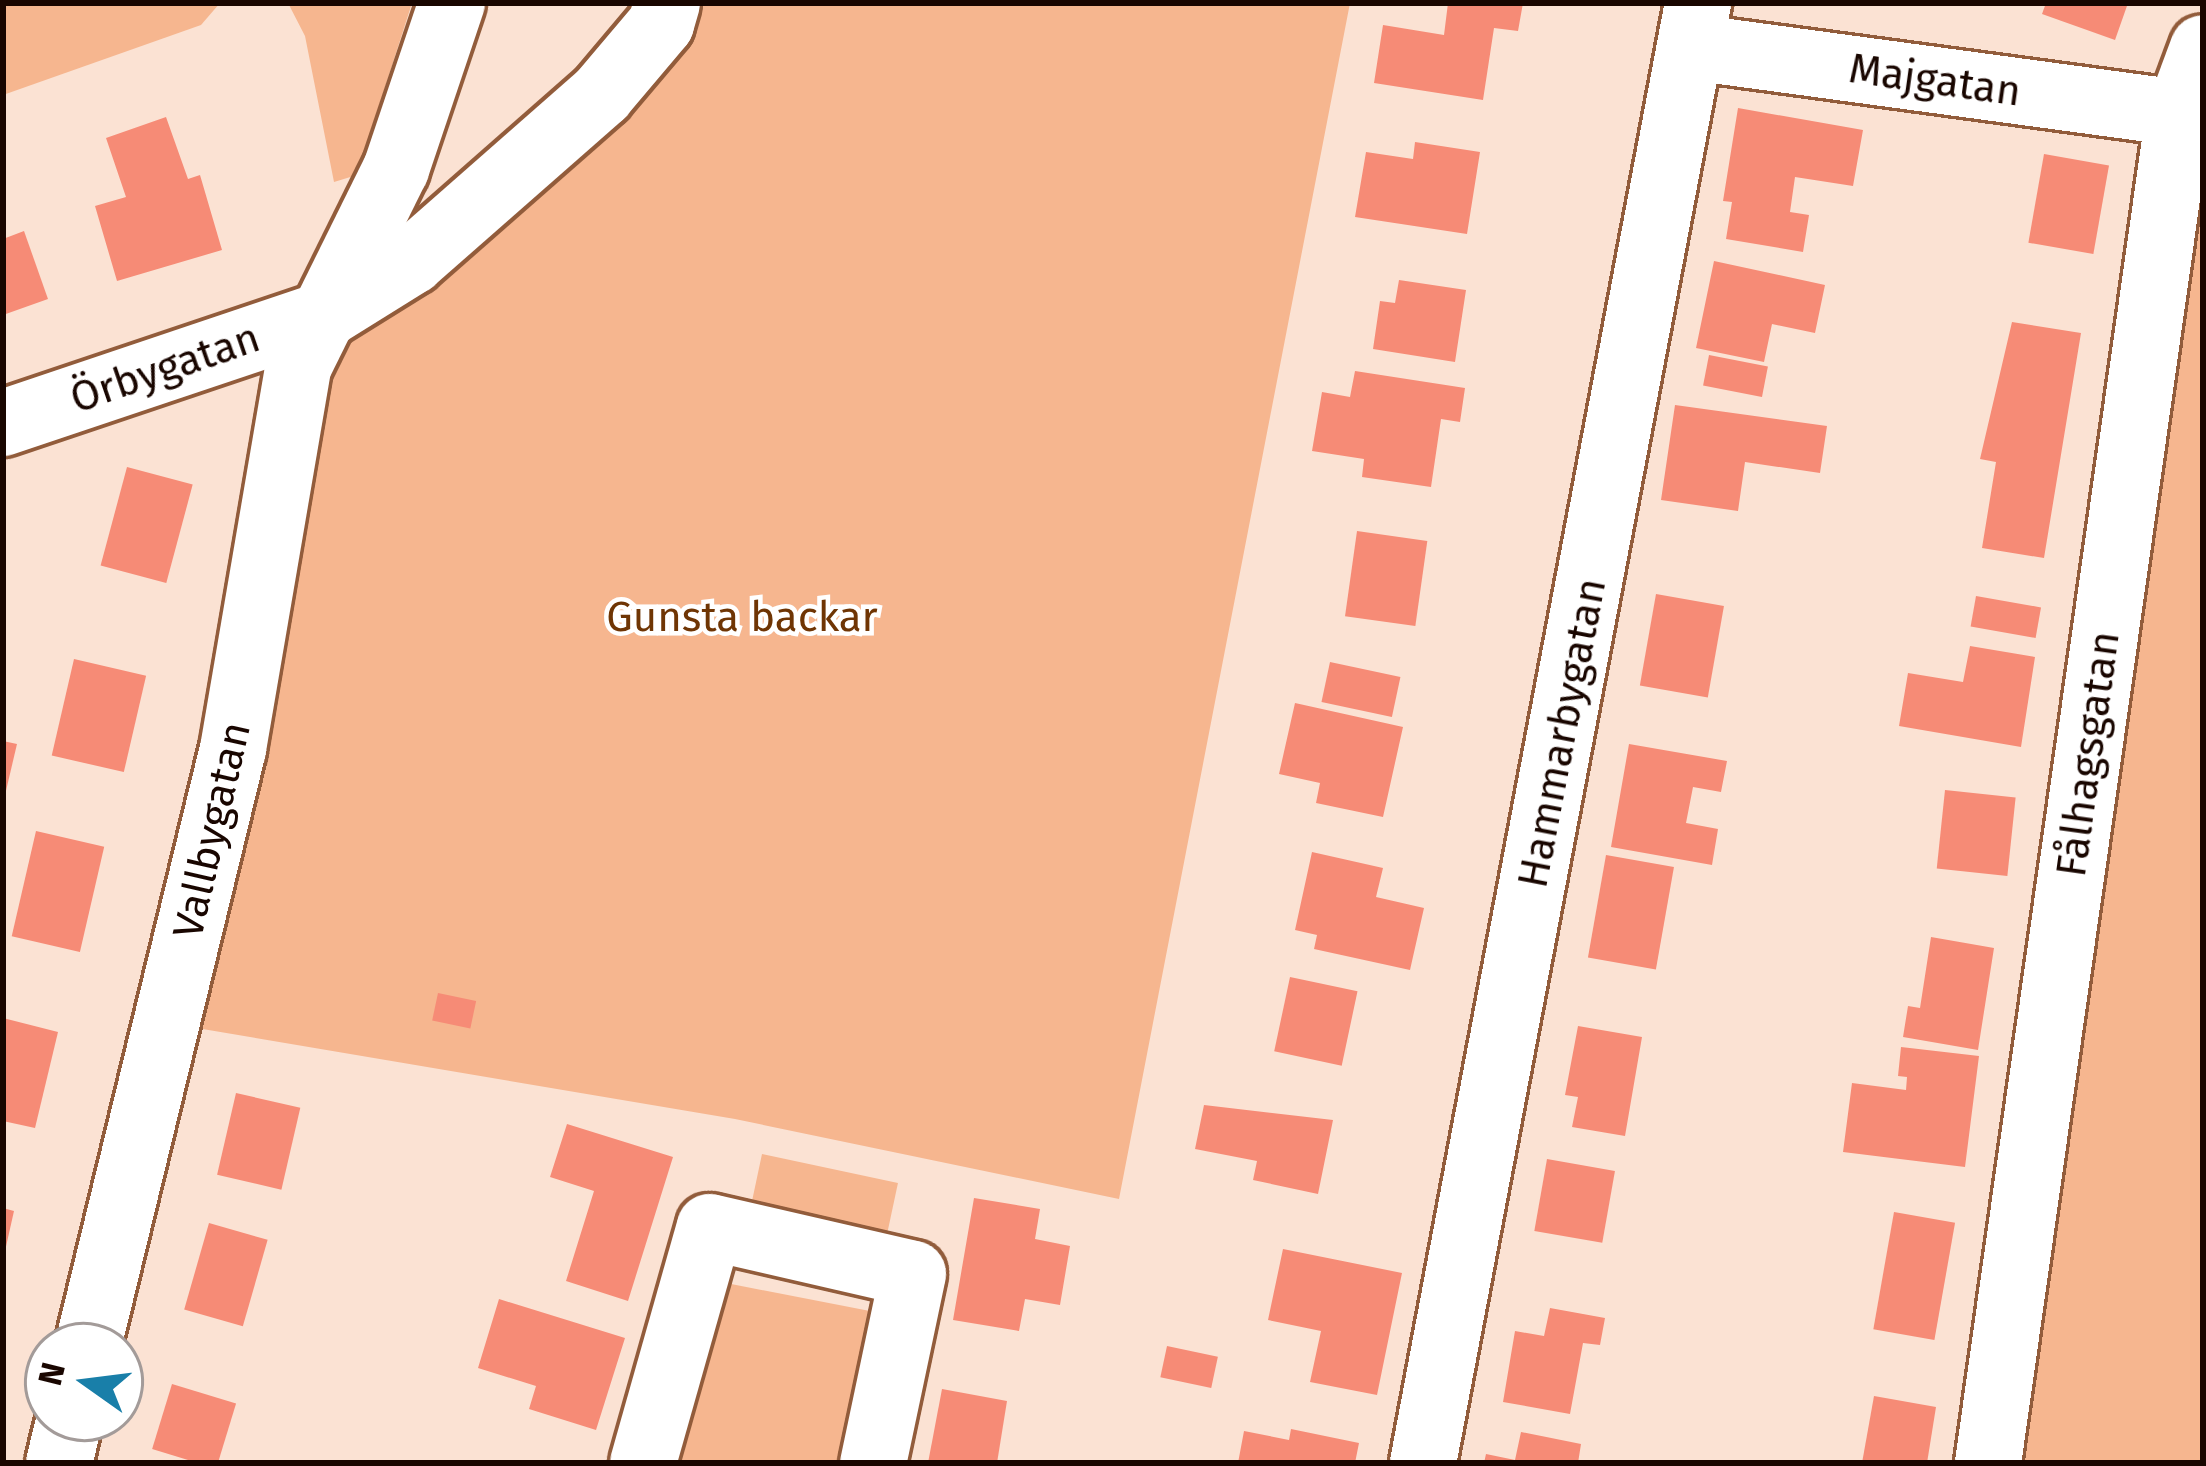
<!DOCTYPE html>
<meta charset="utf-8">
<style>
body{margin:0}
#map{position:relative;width:2206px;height:1466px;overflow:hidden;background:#fbe2d3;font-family:"Fira Sans",sans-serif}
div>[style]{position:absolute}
.green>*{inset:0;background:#f6b68f;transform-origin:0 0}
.building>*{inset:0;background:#f68b76;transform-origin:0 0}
.roads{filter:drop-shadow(3px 0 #925c3b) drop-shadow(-3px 0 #925c3b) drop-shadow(0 3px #925c3b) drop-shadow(0 -3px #925c3b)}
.minor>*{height:66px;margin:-33px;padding:0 33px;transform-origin:33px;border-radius:33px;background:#fff}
span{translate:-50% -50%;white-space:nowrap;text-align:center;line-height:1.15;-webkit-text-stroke:9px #fff;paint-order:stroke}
.street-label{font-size:42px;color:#190600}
.park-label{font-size:42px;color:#6f3504}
.frame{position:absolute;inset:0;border:6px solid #190600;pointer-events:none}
.north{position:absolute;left:24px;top:1322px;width:120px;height:120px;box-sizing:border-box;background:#fff;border:3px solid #a39b99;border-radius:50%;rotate:284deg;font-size:33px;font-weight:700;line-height:48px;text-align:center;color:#190600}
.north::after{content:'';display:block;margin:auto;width:42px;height:54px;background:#197fa9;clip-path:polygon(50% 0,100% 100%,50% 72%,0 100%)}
</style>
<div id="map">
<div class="green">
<i style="clip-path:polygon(3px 3px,220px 3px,201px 25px,3px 95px)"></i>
<i style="clip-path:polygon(288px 3px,412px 3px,357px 175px,334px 182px,305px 36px)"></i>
<i style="clip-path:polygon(667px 3px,1350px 3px,1119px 1199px,735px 1119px,167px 1023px,298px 367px)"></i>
<i style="clip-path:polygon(2203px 48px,2203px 1463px,1988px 1463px)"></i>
<i style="left:762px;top:1154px;width:139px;height:51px;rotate:12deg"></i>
<i style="clip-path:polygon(726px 1283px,875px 1312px,844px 1463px,676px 1463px)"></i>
</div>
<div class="building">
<i style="clip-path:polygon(1448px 3px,1523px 3px,1518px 31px,1494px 28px,1483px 100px,1374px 83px,1383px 25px,1444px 35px)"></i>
<i style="clip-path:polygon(2046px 3px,2128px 3px,2115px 40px,2042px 14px)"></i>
<i style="clip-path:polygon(1738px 108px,1863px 130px,1853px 186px,1795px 177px,1790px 212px,1809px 215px,1803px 252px,1726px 239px,1732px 202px,1723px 201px)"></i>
<i style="clip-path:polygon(166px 117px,188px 179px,200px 175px,222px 250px,117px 281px,95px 206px,126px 197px,106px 138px)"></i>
<i style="clip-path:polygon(1415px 142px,1480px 152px,1467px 234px,1355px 217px,1366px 152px,1413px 159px)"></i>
<i style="left:2044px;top:154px;width:66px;height:90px;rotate:10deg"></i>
<i style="clip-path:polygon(24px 231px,48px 299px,3px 315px,3px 239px)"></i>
<i style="clip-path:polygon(1714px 261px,1825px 285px,1815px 333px,1772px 324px,1764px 362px,1696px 348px)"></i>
<i style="clip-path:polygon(1399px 280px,1466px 290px,1455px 362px,1373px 349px,1380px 301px,1395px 303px)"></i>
<i style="clip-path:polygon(2012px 322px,2081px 333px,2044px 558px,1982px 548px,1996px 462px,1980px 459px)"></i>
<i style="left:1709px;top:355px;width:60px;height:31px;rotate:11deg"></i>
<i style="clip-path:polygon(1355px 371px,1465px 388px,1460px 422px,1441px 419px,1431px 487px,1362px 477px,1364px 459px,1312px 451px,1322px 392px,1350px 397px)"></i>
<i style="clip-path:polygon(1675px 405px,1827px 426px,1820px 473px,1745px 462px,1738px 511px,1661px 500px)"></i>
<i style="left:127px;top:467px;width:68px;height:102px;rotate:15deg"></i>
<i style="left:1357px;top:531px;width:71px;height:86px;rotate:8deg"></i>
<i style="left:1656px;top:594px;width:69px;height:93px;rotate:10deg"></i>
<i style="left:1976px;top:596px;width:66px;height:31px;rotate:10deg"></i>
<i style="clip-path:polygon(1970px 646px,2035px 657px,2021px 747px,1899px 726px,1908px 673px,1963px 682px)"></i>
<i style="left:74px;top:659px;width:74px;height:99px;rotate:13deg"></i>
<i style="left:1330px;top:662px;width:72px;height:41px;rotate:12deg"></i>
<i style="clip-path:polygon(1295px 703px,1403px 727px,1383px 817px,1316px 803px,1320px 783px,1279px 774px)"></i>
<i style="clip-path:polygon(3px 741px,17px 744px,5px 795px,3px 795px)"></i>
<i style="clip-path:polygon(1629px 744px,1727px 761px,1721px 792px,1693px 787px,1686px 823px,1718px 829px,1712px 865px,1611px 847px)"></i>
<i style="left:1945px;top:790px;width:71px;height:79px;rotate:6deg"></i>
<i style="left:36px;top:831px;width:70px;height:108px;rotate:13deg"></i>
<i style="clip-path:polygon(1312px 852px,1383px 868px,1376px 897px,1424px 908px,1410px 970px,1314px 949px,1317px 935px,1295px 930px)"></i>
<i style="left:1606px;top:855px;width:69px;height:104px;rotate:10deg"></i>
<i style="clip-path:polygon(1931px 937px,1994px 948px,1978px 1050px,1903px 1037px,1908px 1006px,1920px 1008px)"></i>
<i style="left:1290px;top:977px;width:69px;height:76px;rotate:12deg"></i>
<i style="left:438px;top:993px;width:39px;height:28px;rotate:12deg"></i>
<i style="clip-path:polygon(3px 1018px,58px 1032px,35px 1128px,3px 1121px)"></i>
<i style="clip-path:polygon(1578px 1026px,1642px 1037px,1625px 1136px,1572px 1127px,1578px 1097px,1565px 1095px)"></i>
<i style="clip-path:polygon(1901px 1047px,1979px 1056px,1965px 1167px,1843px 1152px,1852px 1083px,1906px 1090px,1907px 1077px,1898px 1076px)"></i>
<i style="left:236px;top:1093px;width:66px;height:84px;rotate:13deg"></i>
<i style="clip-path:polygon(1204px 1105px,1333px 1120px,1318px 1194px,1253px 1180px,1257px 1161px,1195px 1149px)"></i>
<i style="clip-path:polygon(567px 1124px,673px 1157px,628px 1301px,566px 1281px,594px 1191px,550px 1177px)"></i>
<i style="left:1547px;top:1159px;width:69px;height:73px;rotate:10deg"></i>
<i style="clip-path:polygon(974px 1198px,1040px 1209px,1035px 1239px,1070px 1246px,1060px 1305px,1025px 1299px,1019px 1331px,953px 1320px)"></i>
<i style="clip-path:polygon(3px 1208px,14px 1211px,5px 1251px,3px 1251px)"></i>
<i style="left:1894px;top:1212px;width:62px;height:119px;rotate:10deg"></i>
<i style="left:209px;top:1223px;width:61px;height:90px;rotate:16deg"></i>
<i style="clip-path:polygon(1283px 1249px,1402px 1273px,1377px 1395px,1310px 1382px,1321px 1331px,1268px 1320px)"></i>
<i style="clip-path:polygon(499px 1299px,625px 1338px,596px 1430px,529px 1409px,536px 1386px,478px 1368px)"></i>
<i style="clip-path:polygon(1550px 1308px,1605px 1318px,1600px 1345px,1583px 1343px,1570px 1414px,1503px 1402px,1515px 1331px,1544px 1336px)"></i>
<i style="left:1167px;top:1346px;width:52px;height:32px;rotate:12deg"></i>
<i style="left:172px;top:1384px;width:67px;height:68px;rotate:17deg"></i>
<i style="clip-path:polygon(942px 1389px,1007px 1401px,997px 1463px,928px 1463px)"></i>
<i style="clip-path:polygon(1874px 1396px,1936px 1407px,1927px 1463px,1862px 1463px)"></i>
<i style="clip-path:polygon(1291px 1429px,1359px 1443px,1355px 1463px,1238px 1463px,1244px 1431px,1289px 1440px)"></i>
<i style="clip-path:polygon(1521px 1432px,1581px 1444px,1578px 1463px,1484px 1463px,1486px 1454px,1515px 1460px)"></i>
</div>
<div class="roads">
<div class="minor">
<i style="left:1691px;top:47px;width:492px;rotate:7.7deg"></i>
<i style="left:3px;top:423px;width:342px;rotate:-18.6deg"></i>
<i style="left:327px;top:314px;width:100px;rotate:-31.9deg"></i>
<i style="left:412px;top:261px;width:252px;rotate:-41.3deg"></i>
<i style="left:601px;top:95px;width:93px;rotate:-49.8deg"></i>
<i style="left:661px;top:24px;width:22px;rotate:-74deg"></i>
<i style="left:88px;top:1346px;width:614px;rotate:-76.35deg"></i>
<i style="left:233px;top:749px;width:387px;rotate:-80.3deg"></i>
<i style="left:298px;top:367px;width:221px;rotate:-63.7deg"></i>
<i style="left:396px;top:169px;width:175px;rotate:-71.4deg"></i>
<i style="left:59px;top:1463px;width:46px;rotate:-76.3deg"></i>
<i style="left:643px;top:1463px;width:245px;rotate:-74.2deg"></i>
<i style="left:710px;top:1227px;width:208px;rotate:13deg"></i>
<i style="left:913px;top:1274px;width:193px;rotate:101.9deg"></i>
<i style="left:1423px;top:1463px;width:1486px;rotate:-79.33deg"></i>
<i style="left:1988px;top:1463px;width:1363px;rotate:-81.95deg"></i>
<i style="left:2179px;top:113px;width:69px;rotate:-69.7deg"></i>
</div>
</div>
<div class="street-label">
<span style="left:1935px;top:80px;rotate:8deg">Majgatan</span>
<span style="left:165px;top:368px;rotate:-19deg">Örbygatan</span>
<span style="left:1562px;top:733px;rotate:-79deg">Hammarbygatan</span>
<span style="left:2088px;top:754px;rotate:-82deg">Fålhagsgatan</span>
<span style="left:212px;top:830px;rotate:-77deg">Vallbygatan</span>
</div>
<div class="park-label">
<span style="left:742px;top:617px">Gunsta backar</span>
</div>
<div class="frame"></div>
<div class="north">N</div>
</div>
